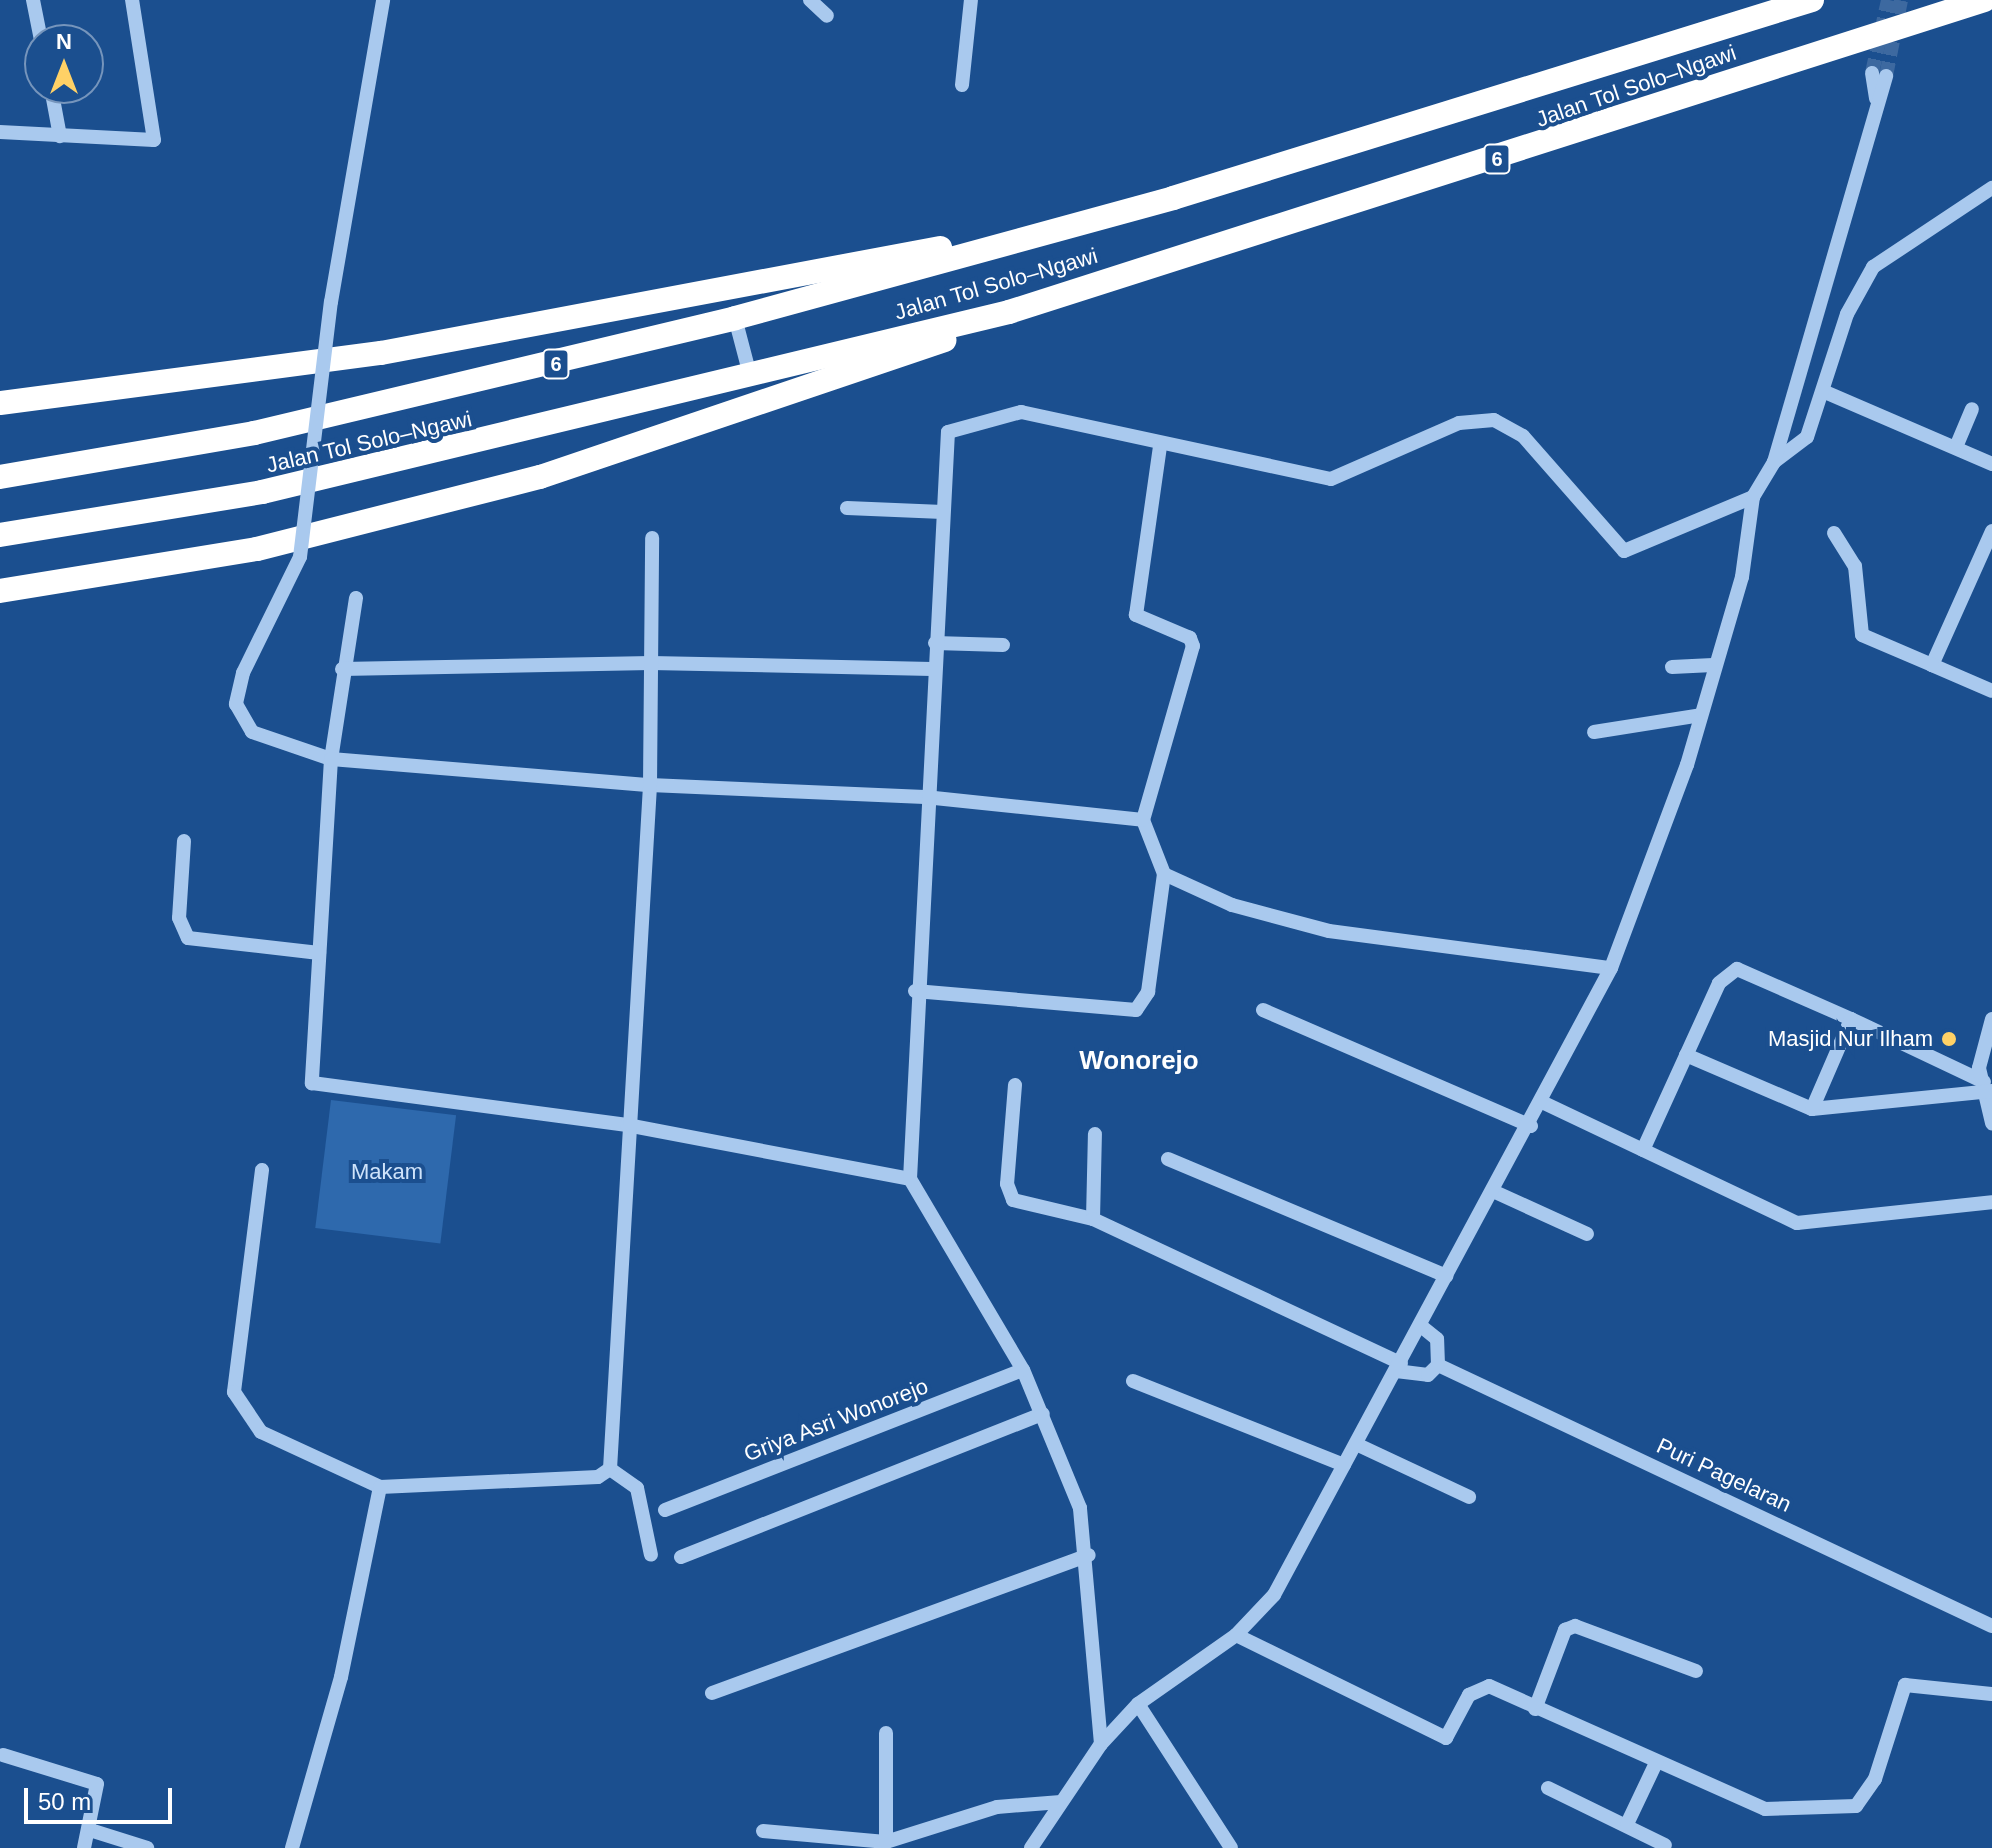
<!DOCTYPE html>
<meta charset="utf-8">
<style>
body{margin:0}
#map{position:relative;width:1992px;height:1848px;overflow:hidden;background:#1b4f8f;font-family:Arial,sans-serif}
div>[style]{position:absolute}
.green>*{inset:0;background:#2e69ad;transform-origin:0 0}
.minor-tunnel>*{height:14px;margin-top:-7px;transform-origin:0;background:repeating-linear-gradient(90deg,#3d69a0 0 14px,transparent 0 21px)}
.minor>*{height:14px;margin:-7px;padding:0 7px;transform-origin:7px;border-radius:7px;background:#a9c9ee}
.highway>*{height:24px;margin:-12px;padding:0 12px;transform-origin:12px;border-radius:12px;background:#fff}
.minor-bridge>*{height:14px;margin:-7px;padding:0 7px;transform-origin:7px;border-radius:7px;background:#a9c9ee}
.dots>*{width:22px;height:22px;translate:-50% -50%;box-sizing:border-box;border:4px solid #1b4f8f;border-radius:50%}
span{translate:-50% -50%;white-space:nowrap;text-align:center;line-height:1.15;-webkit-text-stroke:8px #1b4f8f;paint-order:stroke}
.shield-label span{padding:2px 6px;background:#1b4f8f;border:2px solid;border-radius:6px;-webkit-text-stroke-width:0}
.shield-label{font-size:20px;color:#fff;font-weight:700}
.street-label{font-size:22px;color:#fff}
.poi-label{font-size:22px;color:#fff}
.right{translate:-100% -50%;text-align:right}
.park-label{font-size:22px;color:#cfe3fa}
.quarter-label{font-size:26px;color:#fff;font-weight:700}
.north{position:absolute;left:24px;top:24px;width:80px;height:80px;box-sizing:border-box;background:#1b4f8f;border:2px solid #7695bc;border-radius:50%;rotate:0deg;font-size:22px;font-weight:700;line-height:32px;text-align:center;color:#fff}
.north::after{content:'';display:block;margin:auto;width:28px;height:36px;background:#ffd166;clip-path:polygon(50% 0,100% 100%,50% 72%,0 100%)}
.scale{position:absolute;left:24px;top:1788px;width:148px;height:36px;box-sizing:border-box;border:4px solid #fff;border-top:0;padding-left:10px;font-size:24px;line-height:28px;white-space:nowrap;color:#fff;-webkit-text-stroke:6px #1b4f8f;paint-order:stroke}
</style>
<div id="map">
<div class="green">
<i style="left:331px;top:1100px;width:126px;height:129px;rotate:7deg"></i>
</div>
<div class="minor-tunnel">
<i style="left:1872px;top:73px;width:75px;rotate:-77.6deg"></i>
<i style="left:1886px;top:76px;width:77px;rotate:-78.8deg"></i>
</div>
<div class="minor">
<i style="left:33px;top:0;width:41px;rotate:78.7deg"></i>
<i style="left:810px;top:0;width:23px;rotate:43deg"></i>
<i style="left:1872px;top:73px;width:26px;rotate:81deg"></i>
<i style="left:962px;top:85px;width:85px;rotate:-84deg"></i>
<i style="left:51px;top:88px;width:49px;rotate:79.4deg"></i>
<i style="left:0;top:132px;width:154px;rotate:3deg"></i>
<i style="left:154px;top:140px;width:142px;rotate:-98.9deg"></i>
<i style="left:331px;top:302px;width:306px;rotate:-80.2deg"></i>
<i style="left:735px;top:318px;width:59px;rotate:75.3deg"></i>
<i style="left:1825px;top:392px;width:182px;rotate:23.3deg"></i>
<i style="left:1956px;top:447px;width:41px;rotate:-67.2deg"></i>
<i style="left:1774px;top:462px;width:41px;rotate:-37.1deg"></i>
<i style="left:1807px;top:437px;width:129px;rotate:-72deg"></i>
<i style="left:1847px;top:314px;width:54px;rotate:-61deg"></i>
<i style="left:1873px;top:267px;width:143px;rotate:-33.6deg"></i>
<i style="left:847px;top:508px;width:96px;rotate:2.4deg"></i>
<i style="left:1992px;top:531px;width:147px;rotate:114.1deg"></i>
<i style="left:1932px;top:665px;width:65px;rotate:23.4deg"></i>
<i style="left:1834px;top:533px;width:39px;rotate:58deg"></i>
<i style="left:1855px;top:566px;width:69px;rotate:84.2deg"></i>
<i style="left:1862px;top:635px;width:76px;rotate:23.2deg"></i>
<i style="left:300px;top:557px;width:129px;rotate:116.2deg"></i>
<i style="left:243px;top:673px;width:32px;rotate:103deg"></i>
<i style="left:236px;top:704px;width:32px;rotate:60deg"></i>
<i style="left:252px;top:732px;width:83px;rotate:18.9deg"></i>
<i style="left:331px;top:759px;width:325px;rotate:93.4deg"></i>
<i style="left:312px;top:1083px;width:318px;rotate:7.6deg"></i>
<i style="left:627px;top:1125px;width:288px;rotate:10.8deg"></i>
<i style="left:356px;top:598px;width:163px;rotate:98.8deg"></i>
<i style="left:331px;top:759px;width:320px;rotate:4.7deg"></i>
<i style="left:650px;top:785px;width:275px;rotate:2.5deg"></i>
<i style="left:925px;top:797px;width:219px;rotate:6deg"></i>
<i style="left:1143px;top:820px;width:58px;rotate:68.7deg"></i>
<i style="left:1164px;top:874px;width:75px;rotate:24.5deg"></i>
<i style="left:1232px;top:905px;width:100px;rotate:15deg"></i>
<i style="left:1329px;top:931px;width:284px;rotate:7.5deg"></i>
<i style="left:935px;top:643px;width:68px;rotate:1.7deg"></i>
<i style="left:1672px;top:667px;width:41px;rotate:-2.8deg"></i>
<i style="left:342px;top:669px;width:309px;rotate:-1.1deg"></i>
<i style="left:651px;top:663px;width:281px;rotate:1.2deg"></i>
<i style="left:1594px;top:732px;width:108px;rotate:-9deg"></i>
<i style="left:1143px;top:820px;width:181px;rotate:-74deg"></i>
<i style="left:1193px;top:646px;width:9px;rotate:-111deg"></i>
<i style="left:1190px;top:638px;width:59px;rotate:-156.9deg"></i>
<i style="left:1136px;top:615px;width:170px;rotate:-81.9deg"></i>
<i style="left:184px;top:841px;width:77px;rotate:93.7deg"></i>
<i style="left:179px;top:918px;width:22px;rotate:66deg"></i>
<i style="left:188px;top:938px;width:132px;rotate:6.5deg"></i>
<i style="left:915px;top:991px;width:222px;rotate:4.9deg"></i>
<i style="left:1136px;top:1010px;width:22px;rotate:-56deg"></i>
<i style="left:1148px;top:992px;width:119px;rotate:-82.3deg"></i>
<i style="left:1263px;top:1010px;width:292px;rotate:23.4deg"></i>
<i style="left:1851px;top:1019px;width:147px;rotate:25.3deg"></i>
<i style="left:1992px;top:1019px;width:51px;rotate:104.9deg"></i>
<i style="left:1979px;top:1068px;width:57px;rotate:76.7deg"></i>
<i style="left:1686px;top:1055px;width:137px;rotate:23.2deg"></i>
<i style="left:1812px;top:1109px;width:181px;rotate:-5.7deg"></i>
<i style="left:1015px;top:1085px;width:99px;rotate:94.6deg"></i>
<i style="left:1007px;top:1184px;width:17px;rotate:69deg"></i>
<i style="left:1013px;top:1200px;width:82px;rotate:13.4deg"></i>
<i style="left:1093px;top:1219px;width:85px;rotate:-88.7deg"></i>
<i style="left:1544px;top:1103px;width:280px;rotate:25.4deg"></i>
<i style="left:1797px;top:1223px;width:196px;rotate:-6.1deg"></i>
<i style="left:1643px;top:1150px;width:183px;rotate:-65.5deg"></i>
<i style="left:1719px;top:983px;width:23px;rotate:-38deg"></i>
<i style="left:1737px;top:969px;width:124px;rotate:23.7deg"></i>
<i style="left:1851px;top:1019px;width:98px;rotate:113.4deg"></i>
<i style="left:1168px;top:1159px;width:302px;rotate:22.8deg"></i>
<i style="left:262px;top:1170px;width:224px;rotate:97.2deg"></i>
<i style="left:234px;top:1392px;width:48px;rotate:56deg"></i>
<i style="left:261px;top:1432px;width:131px;rotate:24.8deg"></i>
<i style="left:1495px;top:1192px;width:101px;rotate:24.5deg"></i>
<i style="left:1093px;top:1219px;width:340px;rotate:25.1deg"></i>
<i style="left:1438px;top:1365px;width:612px;rotate:25.23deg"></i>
<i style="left:1396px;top:1371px;width:32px;rotate:7deg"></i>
<i style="left:1428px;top:1375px;width:14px;rotate:-45deg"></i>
<i style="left:1438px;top:1365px;width:26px;rotate:-92deg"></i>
<i style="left:1437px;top:1339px;width:22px;rotate:-141deg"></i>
<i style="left:1133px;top:1381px;width:227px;rotate:21.7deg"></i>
<i style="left:1356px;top:1444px;width:125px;rotate:25.1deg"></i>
<i style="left:610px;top:1469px;width:33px;rotate:35deg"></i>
<i style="left:637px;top:1488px;width:68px;rotate:78.2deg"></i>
<i style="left:665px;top:1510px;width:384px;rotate:-21.4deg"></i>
<i style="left:681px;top:1557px;width:389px;rotate:-21.6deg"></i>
<i style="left:1236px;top:1635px;width:234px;rotate:26.1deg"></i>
<i style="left:1446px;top:1738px;width:49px;rotate:-61.9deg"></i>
<i style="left:1469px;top:1695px;width:22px;rotate:-24deg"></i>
<i style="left:1489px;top:1686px;width:302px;rotate:24deg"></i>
<i style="left:1765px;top:1809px;width:91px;rotate:-1.9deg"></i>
<i style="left:1856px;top:1806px;width:33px;rotate:-55deg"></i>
<i style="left:1875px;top:1779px;width:99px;rotate:-72.3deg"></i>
<i style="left:1905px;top:1685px;width:87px;rotate:5.9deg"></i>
<i style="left:712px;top:1693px;width:401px;rotate:-20.1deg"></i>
<i style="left:1138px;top:1704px;width:171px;rotate:57.1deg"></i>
<i style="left:1535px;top:1709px;width:85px;rotate:-69.2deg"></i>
<i style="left:1565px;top:1630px;width:11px;rotate:-22deg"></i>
<i style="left:1575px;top:1626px;width:129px;rotate:20.4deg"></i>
<i style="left:1101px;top:1744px;width:237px;rotate:-95.1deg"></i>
<i style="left:1080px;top:1508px;width:149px;rotate:-112.4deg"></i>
<i style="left:1023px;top:1370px;width:222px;rotate:-120.6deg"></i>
<i style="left:910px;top:1179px;width:748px;rotate:-87.09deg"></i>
<i style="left:948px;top:432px;width:76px;rotate:-15.3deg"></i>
<i style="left:1021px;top:412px;width:317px;rotate:12.2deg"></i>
<i style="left:1331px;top:479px;width:140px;rotate:-23.6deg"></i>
<i style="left:1459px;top:423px;width:35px;rotate:-5deg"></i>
<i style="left:1494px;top:420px;width:33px;rotate:29deg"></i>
<i style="left:1523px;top:436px;width:153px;rotate:48.7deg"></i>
<i style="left:1624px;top:551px;width:140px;rotate:-22.7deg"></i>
<i style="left:3px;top:1755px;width:98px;rotate:17.1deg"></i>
<i style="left:97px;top:1784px;width:65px;rotate:101.5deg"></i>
<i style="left:1548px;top:1788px;width:130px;rotate:26deg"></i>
<i style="left:1627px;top:1824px;width:68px;rotate:-64.6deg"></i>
<i style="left:90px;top:1830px;width:60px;rotate:17.5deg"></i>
<i style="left:763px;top:1831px;width:123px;rotate:5.1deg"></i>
<i style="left:886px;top:1842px;width:116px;rotate:-17.5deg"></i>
<i style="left:997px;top:1807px;width:64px;rotate:-4.5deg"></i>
<i style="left:886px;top:1842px;width:109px;rotate:-90deg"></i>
<i style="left:292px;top:1848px;width:178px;rotate:-74deg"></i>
<i style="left:341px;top:1677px;width:194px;rotate:-78.4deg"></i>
<i style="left:380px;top:1487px;width:218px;rotate:-2.6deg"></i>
<i style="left:598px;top:1477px;width:14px;rotate:-34deg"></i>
<i style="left:610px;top:1469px;width:685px;rotate:-86.65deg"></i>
<i style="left:650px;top:785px;width:247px;rotate:-89.5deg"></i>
<i style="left:1031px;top:1848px;width:125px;rotate:-56.1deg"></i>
<i style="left:1101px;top:1744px;width:54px;rotate:-47.2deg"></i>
<i style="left:1138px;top:1704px;width:120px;rotate:-35.1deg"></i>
<i style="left:1236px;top:1635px;width:55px;rotate:-46.5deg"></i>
<i style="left:1274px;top:1595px;width:712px;rotate:-61.74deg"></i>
<i style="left:1611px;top:968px;width:217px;rotate:-69.5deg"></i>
<i style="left:1687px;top:765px;width:196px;rotate:-73.7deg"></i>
<i style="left:1742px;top:577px;width:81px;rotate:-82.2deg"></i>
<i style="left:1753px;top:497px;width:41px;rotate:-59deg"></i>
<i style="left:1774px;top:462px;width:402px;rotate:-73.8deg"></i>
</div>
<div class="highway">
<i style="left:0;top:403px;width:384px;rotate:-7.5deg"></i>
<i style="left:381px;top:353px;width:569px;rotate:-10.64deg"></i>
<i style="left:0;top:477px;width:258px;rotate:-9.8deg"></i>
<i style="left:254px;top:433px;width:495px;rotate:-13.4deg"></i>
<i style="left:735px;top:318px;width:454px;rotate:-15.3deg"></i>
<i style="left:1173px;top:198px;width:669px;rotate:-17.22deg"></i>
<i style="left:0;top:535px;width:266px;rotate:-9.3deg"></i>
<i style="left:262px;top:492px;width:768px;rotate:-13.55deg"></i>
<i style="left:1009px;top:312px;width:1024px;rotate:-17.74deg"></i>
<i style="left:0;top:591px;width:260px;rotate:-9.3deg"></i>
<i style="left:257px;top:549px;width:292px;rotate:-14.3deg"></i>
<i style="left:540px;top:477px;width:427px;rotate:-18.7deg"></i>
</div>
<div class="minor-bridge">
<i style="left:300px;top:557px;width:257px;rotate:-83.1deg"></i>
</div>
<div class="dots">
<i style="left:1949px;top:1039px;background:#ffd166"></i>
</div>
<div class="shield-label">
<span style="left:1497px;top:159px">6</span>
<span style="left:556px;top:364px">6</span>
</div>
<div class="street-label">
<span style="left:1636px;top:86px;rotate:-19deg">Jalan Tol Solo–Ngawi</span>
<span style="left:996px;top:284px;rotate:-16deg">Jalan Tol Solo–Ngawi</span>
<span style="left:369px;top:442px;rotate:-13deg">Jalan Tol Solo–Ngawi</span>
<span style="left:836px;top:1420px;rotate:-21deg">Griya Asri Wonorejo</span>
<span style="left:1724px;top:1475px;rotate:25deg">Puri Pagelaran</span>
</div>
<div class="poi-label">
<span class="right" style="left:1933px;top:1039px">Masjid Nur Ilham</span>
</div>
<div class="park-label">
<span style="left:387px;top:1172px">Makam</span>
</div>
<div class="quarter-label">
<span style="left:1139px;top:1061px">Wonorejo</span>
</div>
<div class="north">N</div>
<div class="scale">50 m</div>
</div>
